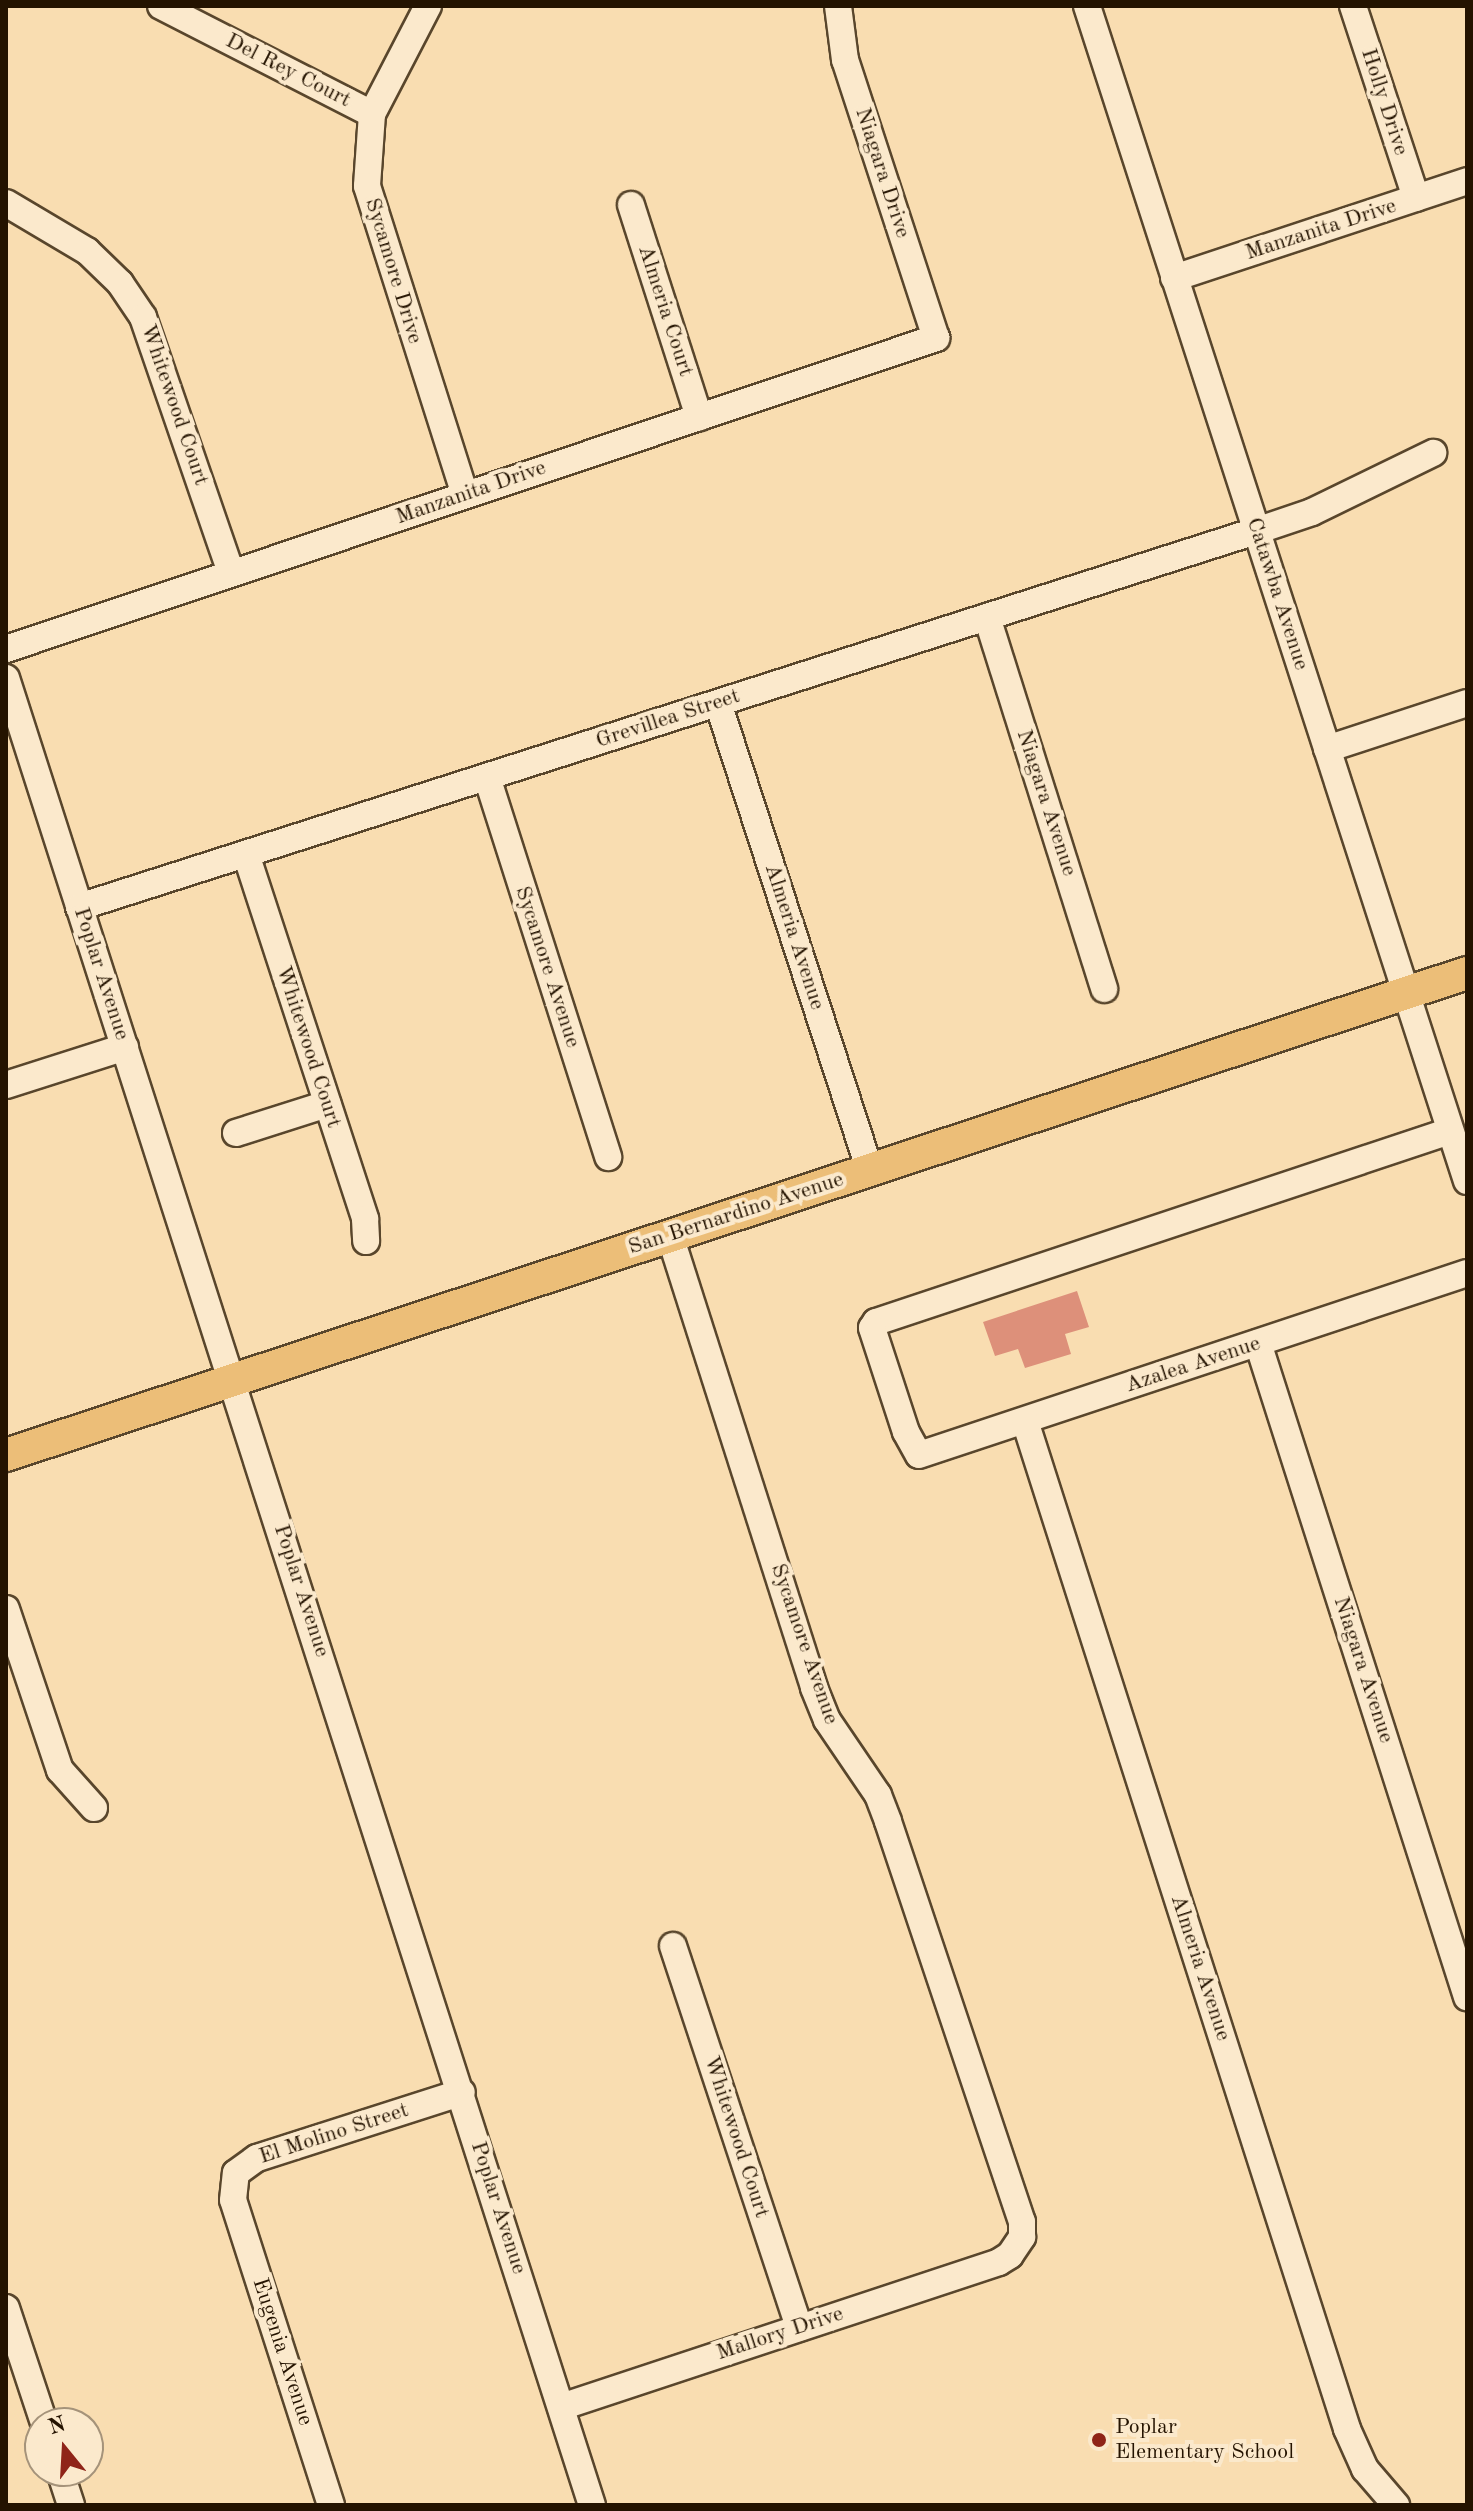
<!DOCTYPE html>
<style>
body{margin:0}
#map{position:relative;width:1473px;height:2511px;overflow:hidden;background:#f9ddb1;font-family:"Old Standard TT",serif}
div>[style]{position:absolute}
.building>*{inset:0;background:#dd907a}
.roads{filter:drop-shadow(2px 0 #59462c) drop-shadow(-2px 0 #59462c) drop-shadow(0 2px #59462c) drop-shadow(0 -2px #59462c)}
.minor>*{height:26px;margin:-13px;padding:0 13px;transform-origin:13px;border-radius:13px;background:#fbe9cc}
.major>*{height:32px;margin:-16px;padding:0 16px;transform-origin:16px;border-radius:16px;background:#ecbe78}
.dots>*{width:22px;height:22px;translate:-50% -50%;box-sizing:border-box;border:4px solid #fbe9cc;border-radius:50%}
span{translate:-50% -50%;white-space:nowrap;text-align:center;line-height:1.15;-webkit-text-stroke:8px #fbe9cc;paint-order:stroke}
.street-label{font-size:22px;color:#241300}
.poi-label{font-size:22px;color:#241300}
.left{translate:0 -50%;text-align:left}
.frame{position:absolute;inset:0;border:8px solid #241300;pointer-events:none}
.north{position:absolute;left:24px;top:2407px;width:80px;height:80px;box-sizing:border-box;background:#fbe9cc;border:2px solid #a5937a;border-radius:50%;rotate:342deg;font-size:22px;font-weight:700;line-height:32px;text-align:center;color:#241300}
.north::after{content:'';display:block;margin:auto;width:28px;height:36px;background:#8f2418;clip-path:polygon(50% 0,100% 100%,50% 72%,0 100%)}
</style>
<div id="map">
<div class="building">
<i style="clip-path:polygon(1077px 1291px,1089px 1327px,1065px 1334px,1071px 1354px,1025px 1368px,1018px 1349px,995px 1356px,983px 1322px)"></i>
</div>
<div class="roads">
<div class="minor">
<i style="left:161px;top:6px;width:237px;rotate:27.1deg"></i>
<i style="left:428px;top:6px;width:122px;rotate:117.4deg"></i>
<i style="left:372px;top:114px;width:72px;rotate:94deg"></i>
<i style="left:367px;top:186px;width:324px;rotate:72.4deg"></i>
<i style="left:1087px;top:6px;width:1235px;rotate:72.08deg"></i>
<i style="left:1353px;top:6px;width:202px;rotate:71.8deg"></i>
<i style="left:6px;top:203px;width:94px;rotate:30.7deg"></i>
<i style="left:87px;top:251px;width:46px;rotate:44.1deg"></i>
<i style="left:120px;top:283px;width:41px;rotate:55.9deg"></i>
<i style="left:143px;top:317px;width:271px;rotate:71deg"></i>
<i style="left:631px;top:205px;width:223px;rotate:72.2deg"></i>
<i style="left:1174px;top:278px;width:309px;rotate:-18.3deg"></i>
<i style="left:987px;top:617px;width:390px;rotate:72.5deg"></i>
<i style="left:6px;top:649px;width:981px;rotate:-18.49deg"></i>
<i style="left:936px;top:338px;width:293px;rotate:-108.1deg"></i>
<i style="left:845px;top:60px;width:54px;rotate:-97.4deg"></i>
<i style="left:6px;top:678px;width:1919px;rotate:72.22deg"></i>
<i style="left:718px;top:703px;width:491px;rotate:72deg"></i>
<i style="left:1327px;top:749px;width:147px;rotate:-18.2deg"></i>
<i style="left:487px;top:777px;width:399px;rotate:72.3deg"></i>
<i style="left:246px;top:854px;width:384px;rotate:71.9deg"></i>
<i style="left:365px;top:1219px;width:22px;rotate:87deg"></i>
<i style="left:79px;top:907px;width:1236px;rotate:-17.72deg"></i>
<i style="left:1256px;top:531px;width:59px;rotate:-18.7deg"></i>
<i style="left:1312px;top:512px;width:135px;rotate:-26deg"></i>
<i style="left:6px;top:1085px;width:125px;rotate:-17.7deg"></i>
<i style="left:1450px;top:1131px;width:605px;rotate:161.6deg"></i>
<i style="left:876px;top:1322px;width:7px;rotate:124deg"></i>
<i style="left:872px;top:1328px;width:109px;rotate:71.9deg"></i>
<i style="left:906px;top:1432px;width:26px;rotate:61deg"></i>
<i style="left:919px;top:1455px;width:577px;rotate:-18.37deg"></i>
<i style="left:236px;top:1133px;width:96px;rotate:-17.7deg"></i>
<i style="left:1258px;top:1343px;width:687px;rotate:72.28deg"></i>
<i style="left:1025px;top:1421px;width:1058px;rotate:72.28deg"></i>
<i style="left:1347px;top:2429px;width:44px;rotate:65.8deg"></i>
<i style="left:1365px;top:2469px;width:48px;rotate:49.3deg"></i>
<i style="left:6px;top:1609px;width:170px;rotate:71.5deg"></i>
<i style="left:60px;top:1770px;width:51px;rotate:48.2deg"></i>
<i style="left:673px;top:1946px;width:402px;rotate:71.7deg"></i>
<i style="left:6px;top:2308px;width:121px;rotate:71.7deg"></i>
<i style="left:561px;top:2407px;width:461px;rotate:-18.3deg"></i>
<i style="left:999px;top:2262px;width:13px;rotate:-32deg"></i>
<i style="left:1010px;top:2255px;width:22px;rotate:-56deg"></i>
<i style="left:1022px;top:2237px;width:15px;rotate:-90deg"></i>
<i style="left:1022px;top:2222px;width:423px;rotate:-108.5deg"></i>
<i style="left:888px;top:1821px;width:28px;rotate:-111deg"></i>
<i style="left:878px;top:1795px;width:91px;rotate:-124.2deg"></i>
<i style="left:827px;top:1720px;width:35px;rotate:-112deg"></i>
<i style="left:814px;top:1687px;width:474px;rotate:-107.7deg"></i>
<i style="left:60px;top:2471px;width:36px;rotate:72deg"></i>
<i style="left:331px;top:2505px;width:320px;rotate:-107.8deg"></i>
<i style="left:233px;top:2200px;width:27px;rotate:-84deg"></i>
<i style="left:236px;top:2173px;width:26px;rotate:-36deg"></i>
<i style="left:257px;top:2158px;width:215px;rotate:-17.8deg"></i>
</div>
<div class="major">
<i style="left:6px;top:1455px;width:1538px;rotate:-18.26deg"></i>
</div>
</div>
<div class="dots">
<i style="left:1099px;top:2440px;background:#8f2418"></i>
</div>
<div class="street-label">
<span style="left:288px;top:71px;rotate:27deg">Del Rey Court</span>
<span style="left:1384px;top:102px;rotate:72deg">Holly Drive</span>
<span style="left:882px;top:173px;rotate:72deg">Niagara Drive</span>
<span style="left:1321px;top:230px;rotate:-18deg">Manzanita Drive</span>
<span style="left:393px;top:271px;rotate:73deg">Sycamore Drive</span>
<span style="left:665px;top:311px;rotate:72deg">Almeria Court</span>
<span style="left:174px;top:405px;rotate:71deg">Whitewood Court</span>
<span style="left:471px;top:493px;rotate:-19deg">Manzanita Drive</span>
<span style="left:1277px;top:594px;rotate:72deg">Catawba Avenue</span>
<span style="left:668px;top:719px;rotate:-18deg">Grevillea Street</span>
<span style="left:1046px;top:803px;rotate:72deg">Niagara Avenue</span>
<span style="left:794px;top:937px;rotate:72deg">Almeria Avenue</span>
<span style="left:547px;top:967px;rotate:72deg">Sycamore Avenue</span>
<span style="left:101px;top:974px;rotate:72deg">Poplar Avenue</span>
<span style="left:308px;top:1047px;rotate:72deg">Whitewood Court</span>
<span style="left:736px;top:1214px;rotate:-18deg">San Bernardino Avenue</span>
<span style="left:1193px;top:1365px;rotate:-18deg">Azalea Avenue</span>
<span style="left:301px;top:1591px;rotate:72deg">Poplar Avenue</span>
<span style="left:804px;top:1644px;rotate:71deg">Sycamore Avenue</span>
<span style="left:1363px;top:1670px;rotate:72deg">Niagara Avenue</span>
<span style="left:1200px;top:1968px;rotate:72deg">Almeria Avenue</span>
<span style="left:334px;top:2134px;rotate:-18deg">El Molino Street</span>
<span style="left:736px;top:2137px;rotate:72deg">Whitewood Court</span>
<span style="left:498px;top:2208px;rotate:72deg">Poplar Avenue</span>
<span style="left:780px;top:2334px;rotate:-18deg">Mallory Drive</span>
<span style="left:282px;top:2352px;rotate:72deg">Eugenia Avenue</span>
</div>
<div class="poi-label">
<span class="left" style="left:1115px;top:2440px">Poplar<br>Elementary School</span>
</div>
<div class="frame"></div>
<div class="north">N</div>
</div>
